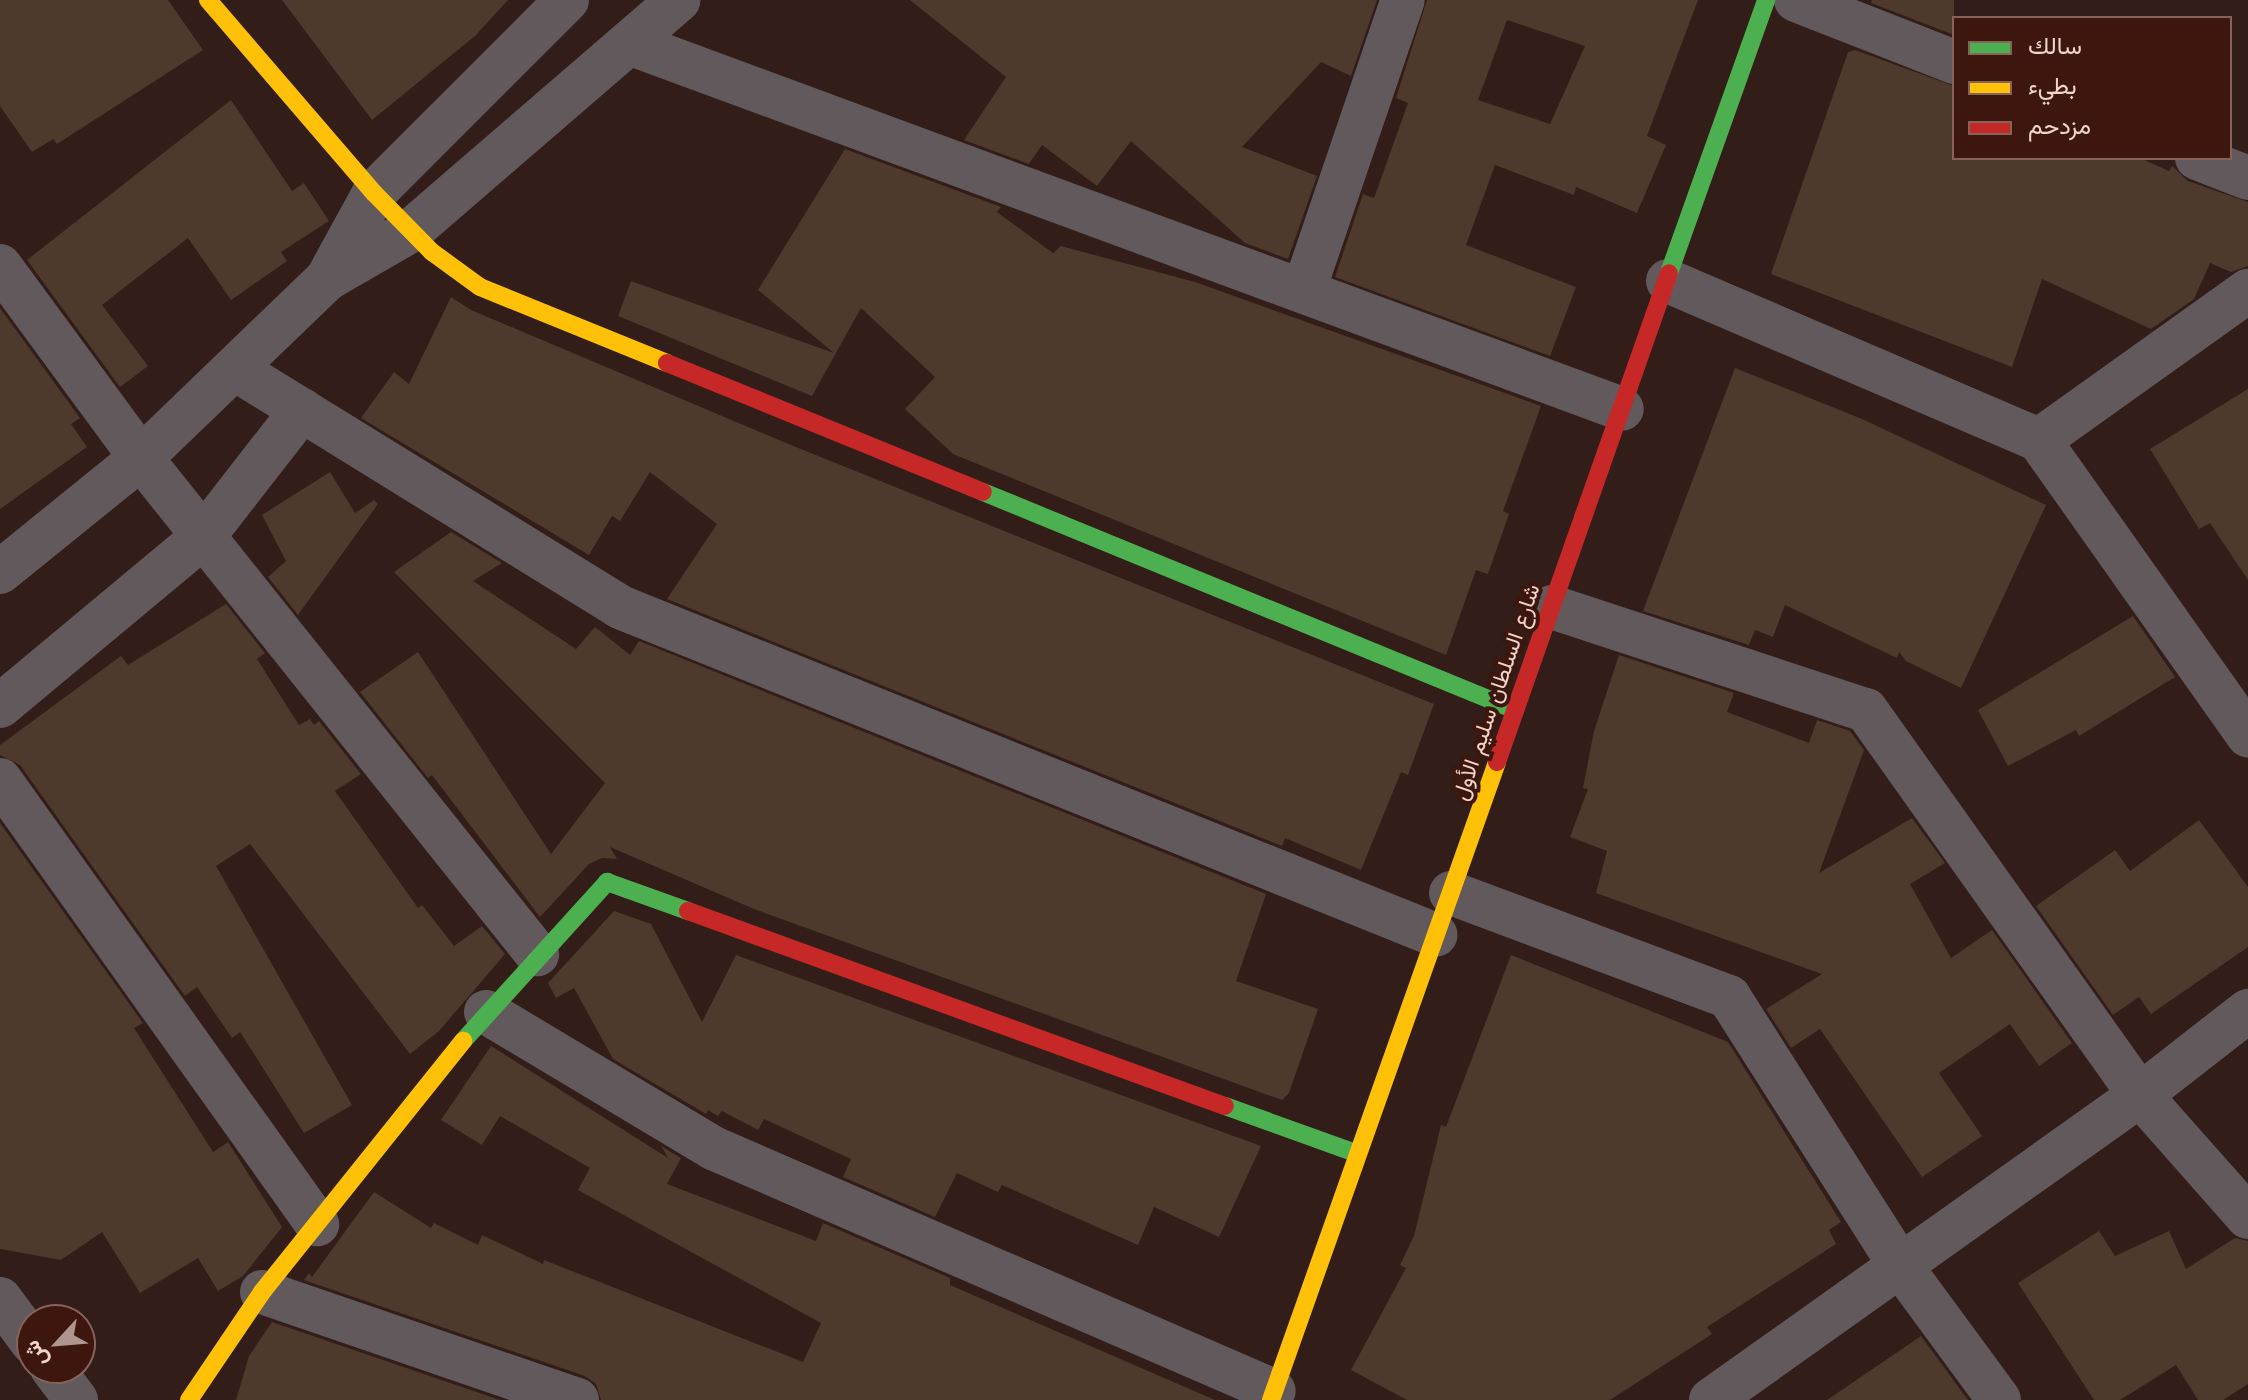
<!DOCTYPE html>
<meta charset="utf-8">
<style>
body{margin:0}
#map{position:relative;width:2248px;height:1400px;overflow:hidden;background:#321d18;font-family:"Work Sans",Vazirmatn,sans-serif}
div>[style]{position:absolute}
.building>*{inset:0;background:#4e392d}
.street>*{height:44px;margin:-22px;padding:0 22px;transform-origin:22px;border-radius:22px;background:#61595c}
.fast>*{height:18px;margin:-9px;padding:0 9px;transform-origin:9px;border-radius:9px;background:#4caf50}
.slow>*{height:18px;margin:-9px;padding:0 9px;transform-origin:9px;border-radius:9px;background:#ffc107}
.jam>*{height:18px;margin:-9px;padding:0 9px;transform-origin:9px;border-radius:9px;background:#c62828}
span{translate:-50% -50%;white-space:nowrap;text-align:center;line-height:1.15;-webkit-text-stroke:8px #3d170d;paint-order:stroke}
.street-label{font-size:22px;color:#f0d5ce}
.legend{position:absolute;left:1952px;top:16px;width:280px;height:144px;box-sizing:border-box;background:#3d170d;border:2px solid #85635a;margin:0;padding:10px 14px;list-style:none;font-size:24px;color:#f0d5ce}
.legend li{display:flex;align-items:center;gap:16px;height:40px}
.legend b{width:40px;border:2px solid #85635a}
.north{position:absolute;left:16px;top:1304px;width:80px;height:80px;box-sizing:border-box;background:#3d170d;border:2px solid #85635a;border-radius:50%;rotate:244deg;font-size:22px;font-weight:700;line-height:32px;text-align:center;color:#f0d5ce}
.north::after{content:'';display:block;margin:auto;width:28px;height:36px;background:#ae958e;clip-path:polygon(50% 0,100% 100%,50% 72%,0 100%)}
</style>
<div id="map">
<div class="building">
<i style="clip-path:polygon(0 0,168px 0,203px 50px,57px 144px,53px 139px,32px 152px,0 106px)"></i>
<i style="clip-path:polygon(282px 0,508px 0,475px 36px,372px 120px)"></i>
<i style="clip-path:polygon(910px 0,1377px 0,1351px 76px,1321px 62px,1242px 147px,1317px 176px,1288px 259px,1245px 243px,1131px 141px,1097px 186px,1042px 145px,1029px 164px,964px 140px,1006px 77px)"></i>
<i style="clip-path:polygon(evenodd,1427px 0,1698px 0,1647px 136px,1666px 145px,1637px 213px,1576px 187px,1574px 195px,1495px 165px,1466px 245px,1576px 287px,1550px 356px,1335px 277px,1363px 194px,1374px 198px,1408px 103px,1396px 98px,1427px 0,1507px 20px,1585px 46px,1550px 124px,1478px 100px,1507px 20px)"></i>
<i style="clip-path:polygon(1872px 0,1954px 0,1954px 35px,1871px 3px)"></i>
<i style="clip-path:polygon(1855px 50px,1954px 86px,1954px 158px,2140px 158px,2169px 171px,2172px 166px,2188px 181px,2248px 202px,2248px 266px,2231px 272px,2210px 263px,2194px 299px,2151px 329px,2042px 279px,2012px 367px,1771px 274px,1848px 52px)"></i>
<i style="clip-path:polygon(231px 100px,292px 191px,304px 183px,329px 221px,281px 252px,287px 261px,231px 300px,188px 238px,102px 305px,148px 366px,120px 387px,27px 260px)"></i>
<i style="clip-path:polygon(845px 149px,1001px 207px,997px 212px,1053px 253px,1061px 246px,1195px 282px,1541px 406px,1503px 511px,1509px 514px,1488px 574px,1476px 570px,1446px 655px,953px 454px,905px 409px,935px 377px,861px 308px,812px 396px,618px 316px,631px 281px,834px 353px,758px 290px)"></i>
<i style="clip-path:polygon(451px 297px,471px 310px,786px 443px,1434px 704px,1408px 775px,1401px 772px,1361px 870px,1285px 838px,1282px 846px,667px 599px,717px 524px,650px 472px,620px 521px,612px 516px,589px 555px,361px 418px,394px 372px,409px 384px)"></i>
<i style="clip-path:polygon(0 308px,80px 418px,71px 424px,87px 447px,0 509px)"></i>
<i style="clip-path:polygon(1735px 368px,1862px 419px,2046px 505px,1961px 688px,1906px 661px,1899px 652px,1897px 658px,1785px 605px,1773px 637px,1755px 630px,1749px 645px,1643px 611px)"></i>
<i style="clip-path:polygon(2248px 389px,2248px 580px,2210px 523px,2199px 529px,2150px 449px)"></i>
<i style="clip-path:polygon(330px 472px,355px 513px,374px 500px,378px 504px,298px 615px,268px 577px,286px 561px,262px 515px)"></i>
<i style="clip-path:polygon(451px 532px,502px 563px,473px 581px,576px 649px,595px 627px,630px 655px,639px 641px,1266px 894px,1236px 981px,1318px 1009px,1289px 1093px,1282px 1100px,754px 909px,610px 847px,617px 859px,602px 858px,589px 864px,540px 917px,432px 775px,428px 778px,360px 692px,418px 652px,551px 854px,605px 783px,394px 572px)"></i>
<i style="clip-path:polygon(226px 604px,265px 653px,257px 659px,299px 725px,310px 719px,314px 725px,319px 721px,361px 774px,335px 791px,418px 908px,422px 905px,454px 946px,482px 926px,505px 954px,439px 1031px,410px 1054px,250px 844px,216px 866px,352px 1105px,304px 1133px,240px 1032px,232px 1038px,197px 987px,185px 996px,20px 765px,0 755px,0 745px,121px 656px,128px 665px)"></i>
<i style="clip-path:polygon(2133px 616px,2175px 677px,2079px 736px,2076px 730px,2008px 766px,1978px 710px)"></i>
<i style="clip-path:polygon(1619px 655px,1734px 693px,1727px 712px,1809px 743px,1817px 720px,1850px 731px,1864px 750px,1819px 873px,1912px 818px,1945px 863px,1910px 884px,1951px 958px,1992px 930px,2072px 1043px,2039px 1066px,2010px 1024px,1939px 1073px,1982px 1136px,1922px 1177px,1820px 1029px,1791px 1048px,1766px 1009px,1822px 974px,1596px 893px,1607px 851px,1570px 837px,1588px 789px,1583px 788px,1594px 731px)"></i>
<i style="clip-path:polygon(2199px 820px,2248px 887px,2248px 947px,2151px 1014px,2139px 997px,2113px 1015px,2036px 906px,2115px 850px,2130px 871px)"></i>
<i style="clip-path:polygon(0 823px,143px 1023px,134px 1028px,213px 1152px,228px 1142px,282px 1227px,243px 1276px,218px 1291px,198px 1258px,140px 1293px,102px 1232px,61px 1260px,0 1249px)"></i>
<i style="clip-path:polygon(614px 911px,651px 924px,702px 1022px,736px 955px,1261px 1146px,1219px 1237px,1154px 1207px,1138px 1245px,1002px 1185px,998px 1192px,957px 1173px,935px 1217px,843px 1177px,851px 1159px,764px 1119px,758px 1130px,722px 1111px,718px 1116px,708px 1110px,706px 1114px,613px 1059px,574px 988px,556px 998px,548px 983px)"></i>
<i style="clip-path:polygon(1511px 955px,1728px 1042px,1841px 1222px,1829px 1230px,1836px 1244px,1707px 1327px,1712px 1334px,1610px 1400px,1407px 1400px,1351px 1370px,1406px 1268px,1400px 1265px,1414px 1236px,1441px 1125px,1446px 1127px)"></i>
<i style="clip-path:polygon(491px 1046px,668px 1158px,661px 1146px,681px 1158px,667px 1184px,816px 1241px,823px 1223px,950px 1278px,950px 1285px,1215px 1400px,601px 1400px,596px 1384px,585px 1376px,304px 1280px,309px 1273px,312px 1277px,374px 1192px,431px 1228px,434px 1223px,478px 1245px,482px 1235px,543px 1264px,544px 1260px,803px 1362px,821px 1323px,578px 1190px,590px 1168px,500px 1116px,482px 1145px,441px 1120px)"></i>
<i style="clip-path:polygon(2099px 1231px,2115px 1256px,2169px 1231px,2186px 1269px,2235px 1238px,2248px 1241px,2248px 1384px,2223px 1400px,2198px 1400px,2176px 1365px,2120px 1400px,2094px 1400px,2018px 1283px)"></i>
<i style="clip-path:polygon(272px 1322px,500px 1400px,236px 1400px,249px 1356px)"></i>
<i style="clip-path:polygon(1921px 1336px,1968px 1400px,1827px 1400px)"></i>
</div>
<div class="street">
<i style="left:1796px;top:0;width:170px;rotate:21.4deg"></i>
<i style="left:629px;top:43px;width:1058px;rotate:20.23deg"></i>
<i style="left:2197px;top:158px;width:55px;rotate:21.4deg"></i>
<i style="left:0;top:266px;width:238px;rotate:53.7deg"></i>
<i style="left:141px;top:458px;width:635px;rotate:51.4deg"></i>
<i style="left:327px;top:279px;width:98px;rotate:-61.3deg"></i>
<i style="left:374px;top:193px;width:273px;rotate:-45deg"></i>
<i style="left:1668px;top:281px;width:404px;rotate:23.2deg"></i>
<i style="left:2039px;top:440px;width:362px;rotate:54.7deg"></i>
<i style="left:1304px;top:290px;width:306px;rotate:-71.2deg"></i>
<i style="left:235px;top:369px;width:453px;rotate:31.7deg"></i>
<i style="left:620px;top:607px;width:879px;rotate:21.9deg"></i>
<i style="left:2039px;top:440px;width:257px;rotate:-35.5deg"></i>
<i style="left:0;top:572px;width:181px;rotate:-39deg"></i>
<i style="left:141px;top:458px;width:258px;rotate:-43.9deg"></i>
<i style="left:327px;top:279px;width:98px;rotate:-30deg"></i>
<i style="left:412px;top:230px;width:352px;rotate:-40.8deg"></i>
<i style="left:1552px;top:607px;width:330px;rotate:18.2deg"></i>
<i style="left:1866px;top:710px;width:473px;rotate:54.6deg"></i>
<i style="left:2140px;top:1095px;width:163px;rotate:48.5deg"></i>
<i style="left:0;top:706px;width:264px;rotate:-39.8deg"></i>
<i style="left:203px;top:537px;width:161px;rotate:-52.1deg"></i>
<i style="left:0;top:780px;width:546px;rotate:54.47deg"></i>
<i style="left:1451px;top:893px;width:297px;rotate:20.5deg"></i>
<i style="left:1729px;top:997px;width:318px;rotate:57.5deg"></i>
<i style="left:1900px;top:1265px;width:167px;rotate:53.7deg"></i>
<i style="left:486px;top:1012px;width:265px;rotate:30.9deg"></i>
<i style="left:713px;top:1148px;width:611px;rotate:23.42deg"></i>
<i style="left:262px;top:1292px;width:333px;rotate:18.9deg"></i>
<i style="left:0;top:1299px;width:54px;rotate:53.3deg"></i>
<i style="left:52px;top:1368px;width:40px;rotate:53deg"></i>
<i style="left:1711px;top:1400px;width:526px;rotate:-35.41deg"></i>
<i style="left:2140px;top:1095px;width:137px;rotate:-37.9deg"></i>
</div>
<div class="fast">
<i style="left:1669px;top:273px;width:290px;rotate:-70.4deg"></i>
<i style="left:983px;top:492px;width:575px;rotate:22.28deg"></i>
<i style="left:463px;top:1041px;width:215px;rotate:-47.8deg"></i>
<i style="left:607px;top:882px;width:86px;rotate:19.7deg"></i>
<i style="left:1225px;top:1106px;width:141px;rotate:19.8deg"></i>
</div>
<div class="slow">
<i style="left:208px;top:0;width:255px;rotate:49.3deg"></i>
<i style="left:374px;top:193px;width:83px;rotate:45.5deg"></i>
<i style="left:432px;top:252px;width:59px;rotate:36.1deg"></i>
<i style="left:480px;top:287px;width:202px;rotate:22.1deg"></i>
<i style="left:189px;top:1400px;width:130px;rotate:-55.9deg"></i>
<i style="left:262px;top:1292px;width:322px;rotate:-51.3deg"></i>
<i style="left:1271px;top:1400px;width:677px;rotate:-70.49deg"></i>
</div>
<div class="jam">
<i style="left:667px;top:363px;width:341px;rotate:22.2deg"></i>
<i style="left:1497px;top:762px;width:518px;rotate:-70.62deg"></i>
<i style="left:688px;top:911px;width:571px;rotate:19.96deg"></i>
</div>
<div class="street-label">
<span style="left:1496px;top:692px;rotate:-71deg">شارع السلطان سليم الأول</span>
</div>
<ul class="legend">
<li><b style="height:10px;background:#4caf50"></b>سالك</li>
<li><b style="height:10px;background:#ffc107"></b>بطيء</li>
<li><b style="height:10px;background:#c62828"></b>مزدحم</li>
</ul>
<div class="north">ش</div>
</div>
